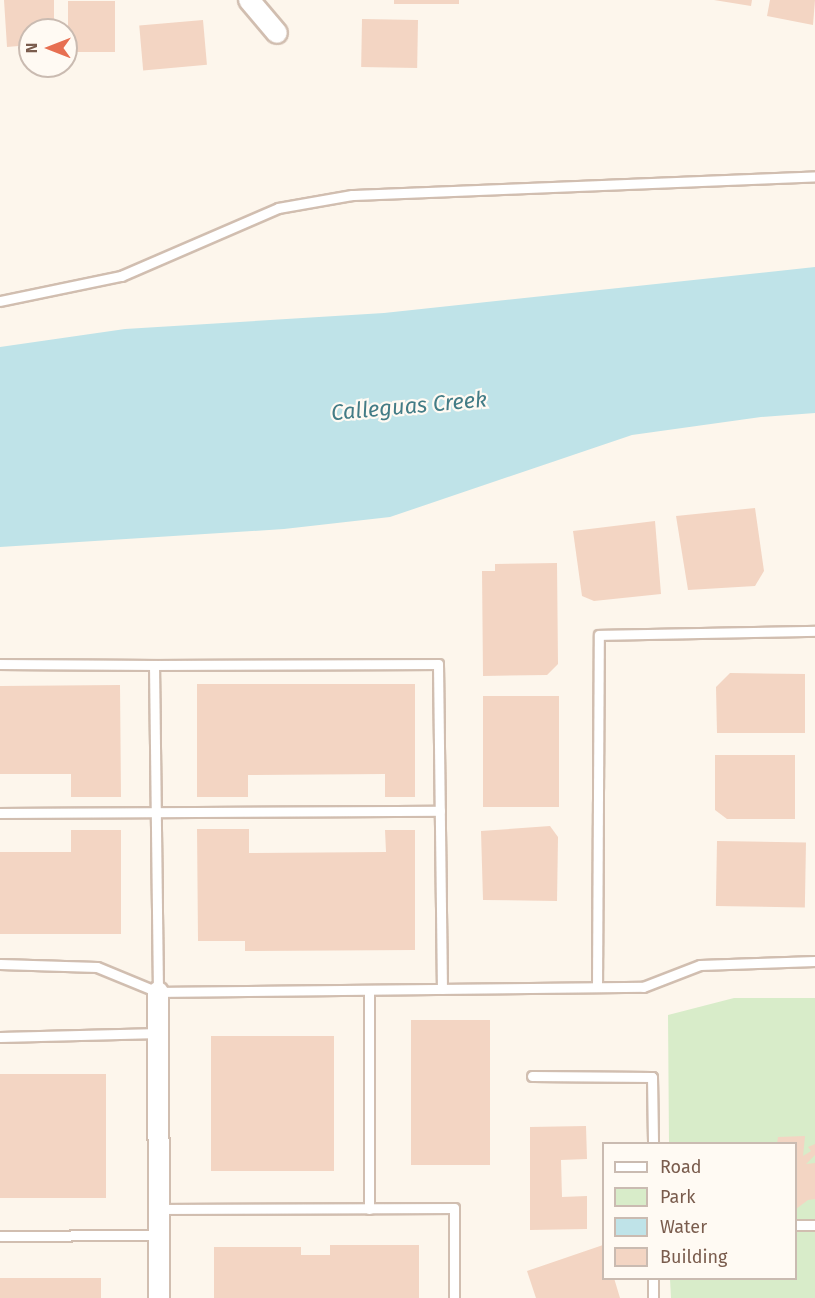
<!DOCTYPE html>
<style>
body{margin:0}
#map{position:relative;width:815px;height:1298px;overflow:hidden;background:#fdf6ec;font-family:"Fira Sans",sans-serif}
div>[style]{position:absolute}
.green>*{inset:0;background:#d8ecc9}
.water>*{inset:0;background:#bfe3e8}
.building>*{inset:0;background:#f3d5c3;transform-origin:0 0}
.roads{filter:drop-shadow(2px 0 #d1beb0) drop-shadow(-2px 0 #d1beb0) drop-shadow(0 2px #d1beb0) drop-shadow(0 -2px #d1beb0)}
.service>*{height:9px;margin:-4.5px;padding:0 4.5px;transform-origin:4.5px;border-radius:4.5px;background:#fff}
.minor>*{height:20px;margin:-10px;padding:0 10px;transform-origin:10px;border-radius:10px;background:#fff}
span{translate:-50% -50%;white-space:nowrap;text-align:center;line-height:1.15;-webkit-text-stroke:4.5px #fffaf3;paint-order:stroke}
.water-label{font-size:22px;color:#437c86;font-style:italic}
.legend{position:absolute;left:602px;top:1142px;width:195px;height:138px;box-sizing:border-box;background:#fffaf3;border:2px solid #cabbb1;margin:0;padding:8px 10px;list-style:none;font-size:18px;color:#7a5c4d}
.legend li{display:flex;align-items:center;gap:12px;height:30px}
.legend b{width:30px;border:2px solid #cabbb1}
.north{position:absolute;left:18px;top:18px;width:60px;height:60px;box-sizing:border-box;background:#fffaf3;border:2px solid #cabbb1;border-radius:50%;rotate:270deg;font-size:16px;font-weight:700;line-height:24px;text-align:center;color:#7a5c4d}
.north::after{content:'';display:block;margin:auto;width:21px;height:27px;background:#e76f51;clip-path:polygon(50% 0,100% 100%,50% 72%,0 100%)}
</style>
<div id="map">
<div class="green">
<i style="clip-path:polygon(734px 998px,815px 998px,815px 1298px,671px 1298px,670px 1279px,796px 1278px,796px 1144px,669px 1143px,668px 1015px)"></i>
</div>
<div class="water">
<i style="clip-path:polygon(815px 267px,815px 413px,761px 417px,632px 435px,390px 517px,284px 529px,0 547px,0 347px,125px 329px,384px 313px)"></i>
</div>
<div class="building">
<i style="clip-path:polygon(4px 0,54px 0,54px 30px,30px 30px,30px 45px,7px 47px)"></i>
<i style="left:394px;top:0;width:65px;height:4px"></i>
<i style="clip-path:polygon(714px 0,752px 0,751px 6px)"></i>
<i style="clip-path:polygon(770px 0,815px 0,813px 25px,767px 16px)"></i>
<i style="left:68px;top:1px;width:47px;height:51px"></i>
<i style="left:362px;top:19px;width:56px;height:48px;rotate:1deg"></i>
<i style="left:203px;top:20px;width:45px;height:64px;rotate:85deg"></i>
<i style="clip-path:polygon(755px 508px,764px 571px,755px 586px,688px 590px,676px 516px)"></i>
<i style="clip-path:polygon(655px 521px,661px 594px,594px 601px,582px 596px,573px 531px)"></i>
<i style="clip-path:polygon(557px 563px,558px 664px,547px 675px,483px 676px,482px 571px,495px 571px,495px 564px)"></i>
<i style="clip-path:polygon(730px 673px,805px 674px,805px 733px,717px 733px,716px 687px)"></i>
<i style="clip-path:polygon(197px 684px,415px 684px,415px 797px,385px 797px,385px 774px,248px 775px,248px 797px,197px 797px)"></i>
<i style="clip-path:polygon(120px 685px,121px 797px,71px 797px,71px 774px,0 774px,0 686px)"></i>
<i style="left:483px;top:696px;width:76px;height:111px"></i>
<i style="clip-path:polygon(715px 755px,795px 755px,795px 819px,727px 819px,715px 810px)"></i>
<i style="clip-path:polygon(550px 826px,558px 837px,557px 901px,483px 900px,481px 831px)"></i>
<i style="clip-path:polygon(197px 829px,249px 829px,249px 853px,386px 852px,385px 830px,415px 830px,415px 950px,245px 951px,245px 941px,198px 941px)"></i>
<i style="clip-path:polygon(71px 830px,121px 830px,121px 934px,0 934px,0 852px,71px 852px)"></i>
<i style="left:717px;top:841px;width:89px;height:65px;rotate:1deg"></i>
<i style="left:411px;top:1020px;width:79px;height:145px"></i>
<i style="left:211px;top:1036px;width:123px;height:135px"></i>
<i style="left:0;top:1074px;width:106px;height:124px"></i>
<i style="clip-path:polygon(586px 1126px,587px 1159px,561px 1160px,562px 1197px,587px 1196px,587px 1229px,530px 1230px,530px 1127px)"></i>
<i style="clip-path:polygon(805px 1136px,803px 1156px,811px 1151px,808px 1147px,815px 1144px,815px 1155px,806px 1164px,815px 1163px,815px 1199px,808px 1200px,796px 1209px,796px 1144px,777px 1144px,778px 1137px)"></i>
<i style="clip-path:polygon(330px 1245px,419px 1245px,419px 1298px,214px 1298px,214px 1247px,301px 1247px,301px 1255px,330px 1255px)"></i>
<i style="clip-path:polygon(603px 1245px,604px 1278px,614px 1278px,620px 1298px,536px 1298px,527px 1271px)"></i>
<i style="left:101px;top:1278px;width:20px;height:101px;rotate:90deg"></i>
</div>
<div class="roads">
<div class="service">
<i style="left:0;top:301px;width:124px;rotate:-11.7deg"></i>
<i style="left:121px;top:276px;width:171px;rotate:-23.4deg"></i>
<i style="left:278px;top:208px;width:75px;rotate:-10deg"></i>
<i style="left:352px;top:195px;width:463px;rotate:-2.3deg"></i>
<i style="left:0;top:664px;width:154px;rotate:0.4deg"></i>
<i style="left:0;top:813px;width:440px;rotate:-0.3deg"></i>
<i style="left:0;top:964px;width:97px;rotate:1.8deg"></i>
<i style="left:97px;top:967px;width:66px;rotate:22.3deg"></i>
<i style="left:158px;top:992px;width:485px;rotate:-0.6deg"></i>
<i style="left:643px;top:987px;width:61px;rotate:-21.1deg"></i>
<i style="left:700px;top:965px;width:115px;rotate:-2deg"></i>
<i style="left:597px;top:987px;width:352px;rotate:-89.7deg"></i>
<i style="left:599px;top:635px;width:216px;rotate:-1.1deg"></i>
<i style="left:369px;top:990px;width:219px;rotate:90deg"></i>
<i style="left:158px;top:992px;width:327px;rotate:-90.7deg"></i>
<i style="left:154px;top:665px;width:284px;rotate:-0.2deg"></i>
<i style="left:438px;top:664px;width:325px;rotate:89.3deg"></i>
<i style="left:0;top:1037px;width:160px;rotate:-1.4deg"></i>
<i style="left:532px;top:1076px;width:120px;rotate:0.5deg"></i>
<i style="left:652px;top:1077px;width:67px;rotate:89.1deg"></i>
<i style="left:159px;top:1209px;width:295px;rotate:-0.2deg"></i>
<i style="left:454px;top:1208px;width:90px;rotate:90deg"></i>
<i style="left:796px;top:1225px;width:19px"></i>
<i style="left:0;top:1236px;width:160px;rotate:-0.4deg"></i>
<i style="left:653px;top:1278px;width:20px;rotate:90deg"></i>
</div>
<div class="minor">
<i style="left:249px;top:0;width:43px;rotate:49.7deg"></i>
<i style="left:158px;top:992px;width:306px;rotate:89.8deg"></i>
</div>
</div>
<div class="water-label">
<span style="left:409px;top:406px;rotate:-5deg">Calleguas Creek</span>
</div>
<ul class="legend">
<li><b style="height:8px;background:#fff"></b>Road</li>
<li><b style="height:16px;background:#d8ecc9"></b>Park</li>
<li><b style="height:16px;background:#bfe3e8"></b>Water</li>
<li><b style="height:16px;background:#f3d5c3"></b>Building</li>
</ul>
<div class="north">N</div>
</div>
